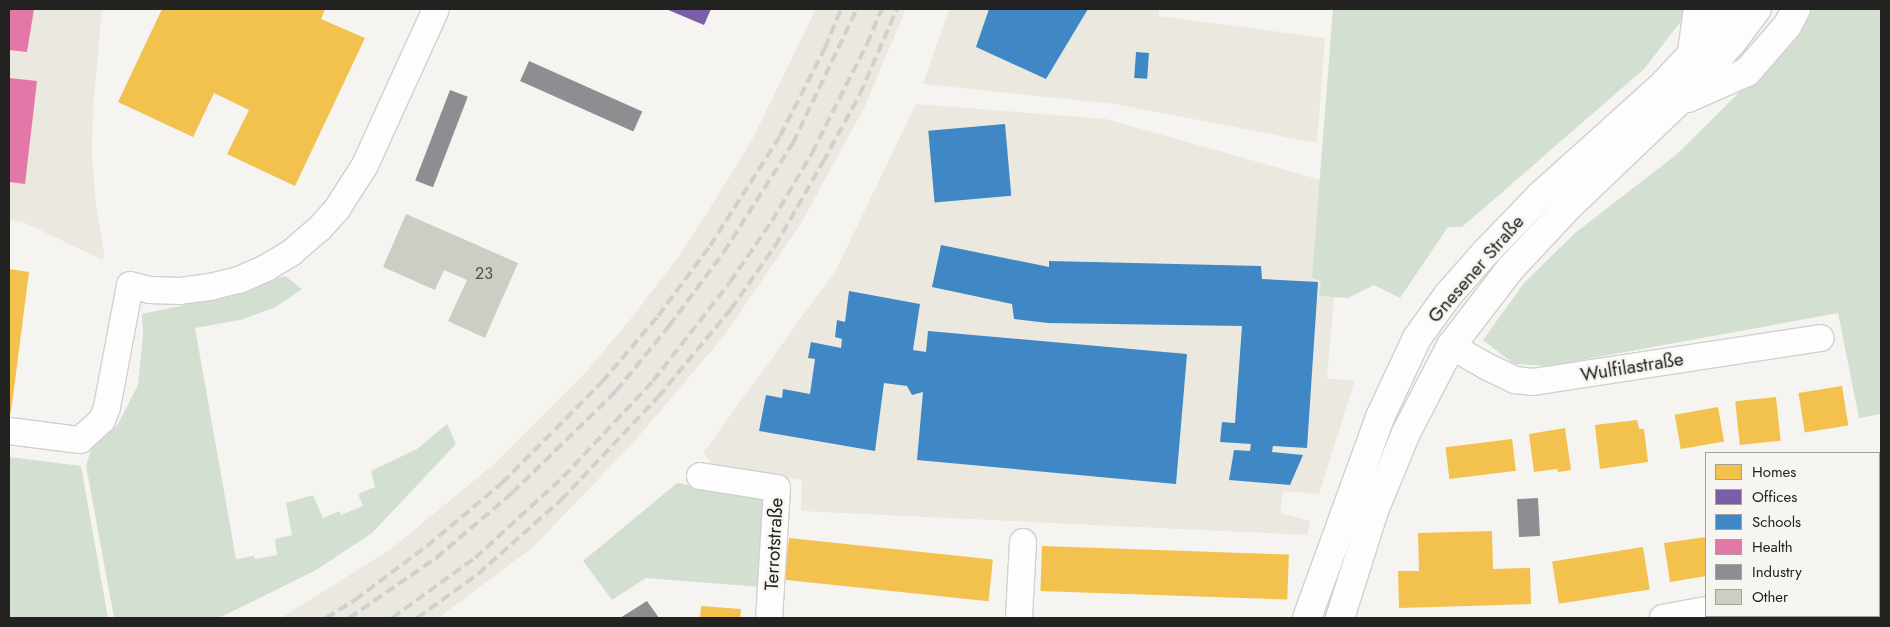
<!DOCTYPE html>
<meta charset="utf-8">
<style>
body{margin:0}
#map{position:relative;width:1890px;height:627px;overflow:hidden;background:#f5f4f1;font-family:Jost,sans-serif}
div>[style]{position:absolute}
.built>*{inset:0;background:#eae8df}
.green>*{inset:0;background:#d3dfd1}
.homes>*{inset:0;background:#f2c14e;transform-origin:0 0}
.offices>*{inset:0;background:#7b5ea7}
.schools>*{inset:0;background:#3f88c5;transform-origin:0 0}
.health>*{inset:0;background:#e377a8}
.industry>*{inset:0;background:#8d8d92;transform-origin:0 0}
.building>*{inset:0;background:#cecdc4}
.roads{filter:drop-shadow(1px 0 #d1d0ce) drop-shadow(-1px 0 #d1d0ce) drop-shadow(0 1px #d1d0ce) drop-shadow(0 -1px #d1d0ce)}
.minor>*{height:26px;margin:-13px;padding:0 13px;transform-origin:13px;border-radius:13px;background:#fefdfd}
.secondary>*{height:28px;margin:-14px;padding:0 14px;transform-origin:14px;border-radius:14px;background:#fefdfd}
.rail>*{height:4px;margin-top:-2px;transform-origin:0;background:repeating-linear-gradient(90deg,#d0d0d0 0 10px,transparent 0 15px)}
span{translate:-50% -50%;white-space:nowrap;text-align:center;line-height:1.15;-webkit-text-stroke:5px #f6f5f0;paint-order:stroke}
.number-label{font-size:16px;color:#4d4d49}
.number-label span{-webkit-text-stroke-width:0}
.street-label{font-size:19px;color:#222220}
.frame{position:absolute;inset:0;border:10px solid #222220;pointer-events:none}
.legend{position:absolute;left:1705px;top:452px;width:175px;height:165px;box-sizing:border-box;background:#f6f5f0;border:1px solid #a1a19d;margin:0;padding:6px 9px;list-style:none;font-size:15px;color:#222220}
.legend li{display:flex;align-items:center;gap:10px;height:25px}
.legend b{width:25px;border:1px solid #a1a19d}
</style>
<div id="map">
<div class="built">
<i style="clip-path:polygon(9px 9px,102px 9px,93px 108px,92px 156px,96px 205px,104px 252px,103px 260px,23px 222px,9px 220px)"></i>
<i style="clip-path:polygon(816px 9px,906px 9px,864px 108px,803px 220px,724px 336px,633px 443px,533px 547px,438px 618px,281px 618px,391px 549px,494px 464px,587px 371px,633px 316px,681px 253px,715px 200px,751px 142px)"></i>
<i style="clip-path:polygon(949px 9px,1159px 9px,1159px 16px,1325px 38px,1317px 143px,1115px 104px,923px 84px)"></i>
<i style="clip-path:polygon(916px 104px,1106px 119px,1321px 180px,1312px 278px,1322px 281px,1320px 296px,1334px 297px,1327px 379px,1355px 380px,1319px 494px,1283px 491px,1280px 513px,1311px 521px,1307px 535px,801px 511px,802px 479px,771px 478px,718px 470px,703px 453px,836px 270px)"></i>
</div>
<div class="green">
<i style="clip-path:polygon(1333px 9px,1685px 9px,1682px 20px,1644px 69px,1462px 227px,1448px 227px,1400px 298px,1374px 285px,1348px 298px,1319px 296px,1321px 281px,1312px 278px)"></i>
<i style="clip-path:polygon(1811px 9px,1881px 9px,1881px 414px,1859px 418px,1838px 313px,1549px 366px,1514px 364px,1483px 340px,1524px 283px,1575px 233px,1676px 155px,1788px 44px)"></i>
<i style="clip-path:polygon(285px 276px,302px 289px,276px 307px,240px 320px,195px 328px,236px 559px,254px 556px,255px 559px,277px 555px,275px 539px,292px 535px,286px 503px,313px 495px,323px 518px,340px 511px,341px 515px,363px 506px,358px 494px,375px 487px,371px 471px,417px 449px,447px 424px,456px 444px,372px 533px,316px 570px,219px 618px,114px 618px,86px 465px,92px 448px,117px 426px,138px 385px,143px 335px,142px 314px,218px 298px)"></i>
<i style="clip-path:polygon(9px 457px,81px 466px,108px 618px,9px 618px)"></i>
<i style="clip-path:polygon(677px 483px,767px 500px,761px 587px,646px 578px,612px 600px,583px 561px)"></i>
</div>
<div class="homes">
<i style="clip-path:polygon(162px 9px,325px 9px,321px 19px,365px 38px,295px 186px,227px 154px,249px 110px,214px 93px,193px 137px,118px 102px)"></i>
<i style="clip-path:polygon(9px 269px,29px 272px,11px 412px,9px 412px)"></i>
<i style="left:1842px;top:386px;width:40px;height:44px;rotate:81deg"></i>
<i style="left:1776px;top:397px;width:44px;height:41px;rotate:84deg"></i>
<i style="left:1718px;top:407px;width:35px;height:44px;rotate:80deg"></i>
<i style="clip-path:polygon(1637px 420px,1639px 429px,1644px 429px,1648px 462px,1600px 469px,1595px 425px)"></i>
<i style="clip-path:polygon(1565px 428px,1571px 470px,1558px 472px,1557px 469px,1534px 472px,1529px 434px)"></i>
<i style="left:1512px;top:439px;width:32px;height:67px;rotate:83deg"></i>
<i style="left:1881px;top:513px;width:38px;height:2px;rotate:90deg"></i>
<i style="clip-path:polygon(1492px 531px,1493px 569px,1530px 568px,1531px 604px,1399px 608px,1398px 571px,1419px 571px,1418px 533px)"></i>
<i style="clip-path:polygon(1706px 537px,1706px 576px,1670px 582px,1664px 543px)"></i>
<i style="left:789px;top:538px;width:205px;height:42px;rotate:6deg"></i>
<i style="left:1042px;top:546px;width:247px;height:45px;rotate:2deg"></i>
<i style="left:1643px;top:547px;width:43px;height:92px;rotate:81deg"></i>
<i style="clip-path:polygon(701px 606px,741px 609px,740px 618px,700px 618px)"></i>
<i style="clip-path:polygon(1881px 612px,1881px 618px,1854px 618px,1879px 616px,1879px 613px)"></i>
</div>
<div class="offices">
<i style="clip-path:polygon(666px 9px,711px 9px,704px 25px)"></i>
</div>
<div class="schools">
<i style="clip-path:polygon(989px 9px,1088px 9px,1046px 79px,976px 47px)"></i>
<i style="left:1136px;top:52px;width:13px;height:26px;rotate:4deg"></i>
<i style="left:1005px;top:124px;width:72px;height:77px;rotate:85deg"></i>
<i style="clip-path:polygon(941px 245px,1049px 267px,1049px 261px,1261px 266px,1262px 279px,1318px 282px,1307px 448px,1273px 446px,1272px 452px,1303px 455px,1290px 485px,1229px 480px,1234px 450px,1250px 451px,1251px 444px,1220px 442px,1222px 422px,1235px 423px,1242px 326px,1048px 323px,1014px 319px,1012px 304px,932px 287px)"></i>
<i style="clip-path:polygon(849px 291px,920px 304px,913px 350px,926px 352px,928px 331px,1187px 354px,1176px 484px,917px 460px,923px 392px,912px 395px,907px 386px,884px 383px,875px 451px,759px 431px,766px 395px,782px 398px,783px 389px,810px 394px,815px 359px,808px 358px,811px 342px,841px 348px,842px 339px,835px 337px,837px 320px,845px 322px)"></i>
</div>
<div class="health">
<i style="clip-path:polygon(9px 9px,34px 9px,27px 52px,9px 50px)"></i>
<i style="clip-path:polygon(9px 78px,37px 81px,25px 184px,9px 182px)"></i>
</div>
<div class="industry">
<i style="left:529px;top:61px;width:124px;height:22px;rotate:24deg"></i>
<i style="left:450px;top:90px;width:19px;height:97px;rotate:21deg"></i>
<i style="left:1538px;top:498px;width:38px;height:21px;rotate:87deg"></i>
<i style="clip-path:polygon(647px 601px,659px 618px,620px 618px)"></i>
</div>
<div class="building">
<i style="clip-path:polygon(406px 214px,518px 263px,485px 338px,448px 321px,467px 280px,444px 270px,435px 290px,383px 267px)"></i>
</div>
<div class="roads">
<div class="minor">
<i style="left:1451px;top:346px;width:40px;rotate:29.7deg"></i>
<i style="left:1486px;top:366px;width:32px;rotate:26deg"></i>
<i style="left:1515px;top:380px;width:18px;rotate:6deg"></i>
<i style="left:1533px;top:382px;width:291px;rotate:-8.7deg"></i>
<i style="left:9px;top:431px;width:72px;rotate:7.2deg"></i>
<i style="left:80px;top:440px;width:30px;rotate:-42deg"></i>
<i style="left:102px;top:420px;width:14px;rotate:-69deg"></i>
<i style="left:107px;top:407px;width:124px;rotate:-79.3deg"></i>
<i style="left:130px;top:285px;width:21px;rotate:14deg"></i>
<i style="left:150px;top:290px;width:30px;rotate:2deg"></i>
<i style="left:180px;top:291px;width:30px;rotate:-8deg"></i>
<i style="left:210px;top:287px;width:30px;rotate:-14deg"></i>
<i style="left:239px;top:280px;width:30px;rotate:-24deg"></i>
<i style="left:266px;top:268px;width:29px;rotate:-31deg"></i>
<i style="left:291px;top:253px;width:37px;rotate:-41deg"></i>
<i style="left:319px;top:229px;width:27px;rotate:-48deg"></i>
<i style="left:337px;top:209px;width:52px;rotate:-57.5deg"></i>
<i style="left:365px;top:165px;width:171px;rotate:-65.5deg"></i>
<i style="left:700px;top:476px;width:78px;rotate:8.9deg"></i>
<i style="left:777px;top:488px;width:130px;rotate:93.5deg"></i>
<i style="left:1879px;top:577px;width:2px;rotate:-27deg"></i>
<i style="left:1019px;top:618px;width:76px;rotate:-87deg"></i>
<i style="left:1663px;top:618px;width:44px;rotate:-10.5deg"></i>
</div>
<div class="secondary">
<i style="left:1692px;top:52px;width:43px;rotate:-82.1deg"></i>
<i style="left:1688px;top:98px;width:64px;rotate:-23.8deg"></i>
<i style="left:1747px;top:72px;width:61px;rotate:-49deg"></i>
<i style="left:1787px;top:26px;width:19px;rotate:-62deg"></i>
<i style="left:1307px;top:618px;width:214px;rotate:-70deg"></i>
<i style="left:1380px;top:417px;width:87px;rotate:-64.9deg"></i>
<i style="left:1417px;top:338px;width:53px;rotate:-54.2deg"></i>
<i style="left:1448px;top:295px;width:55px;rotate:-48.7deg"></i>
<i style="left:1484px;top:254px;width:81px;rotate:-46deg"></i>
<i style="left:1540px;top:196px;width:161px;rotate:-42deg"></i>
<i style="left:1660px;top:88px;width:47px;rotate:-46.7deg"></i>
<i style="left:1692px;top:54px;width:57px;rotate:-52.1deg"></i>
<i style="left:1340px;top:618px;width:112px;rotate:-72.4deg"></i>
<i style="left:1374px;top:511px;width:84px;rotate:-67.7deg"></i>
<i style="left:1406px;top:433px;width:98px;rotate:-62.7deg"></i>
<i style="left:1451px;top:346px;width:97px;rotate:-52.5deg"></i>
<i style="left:1510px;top:269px;width:86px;rotate:-46.9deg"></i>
<i style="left:1569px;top:206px;width:152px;rotate:-43.7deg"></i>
<i style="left:1679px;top:101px;width:79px;rotate:-48.1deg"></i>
<i style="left:1732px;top:42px;width:41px;rotate:-52.9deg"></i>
</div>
</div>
<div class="rail">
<i style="left:326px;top:618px;width:34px;rotate:-32deg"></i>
<i style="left:355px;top:600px;width:90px;rotate:-36.9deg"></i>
<i style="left:427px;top:546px;width:98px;rotate:-40deg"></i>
<i style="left:502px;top:483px;width:142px;rotate:-45.3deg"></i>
<i style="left:602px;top:382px;width:87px;rotate:-49.7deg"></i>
<i style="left:658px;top:316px;width:87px;rotate:-53.4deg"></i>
<i style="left:710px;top:246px;width:130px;rotate:-57.5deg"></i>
<i style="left:780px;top:136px;width:99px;rotate:-62.9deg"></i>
<i style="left:825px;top:48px;width:42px;rotate:-67.7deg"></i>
<i style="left:349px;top:618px;width:106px;rotate:-34.6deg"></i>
<i style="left:436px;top:558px;width:100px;rotate:-40.5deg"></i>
<i style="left:512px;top:493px;width:146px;rotate:-44.4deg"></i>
<i style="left:616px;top:391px;width:84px;rotate:-50.8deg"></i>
<i style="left:669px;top:326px;width:92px;rotate:-53.4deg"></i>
<i style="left:724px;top:252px;width:129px;rotate:-57.7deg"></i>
<i style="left:793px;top:143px;width:148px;rotate:-64.5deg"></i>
<i style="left:392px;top:618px;width:102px;rotate:-35.9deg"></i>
<i style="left:475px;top:558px;width:120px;rotate:-42.6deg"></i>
<i style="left:563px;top:477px;width:132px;rotate:-46.8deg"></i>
<i style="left:653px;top:381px;width:125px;rotate:-52.1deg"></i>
<i style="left:730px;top:282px;width:74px;rotate:-55.5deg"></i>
<i style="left:772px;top:221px;width:79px;rotate:-59.5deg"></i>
<i style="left:812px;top:153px;width:122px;rotate:-63.2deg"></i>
<i style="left:867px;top:44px;width:38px;rotate:-67deg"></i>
<i style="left:417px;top:618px;width:75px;rotate:-35.8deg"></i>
<i style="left:478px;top:574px;width:111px;rotate:-41.7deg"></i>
<i style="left:561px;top:500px;width:141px;rotate:-46.7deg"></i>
<i style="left:658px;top:397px;width:114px;rotate:-50.3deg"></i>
<i style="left:731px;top:309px;width:77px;rotate:-55.1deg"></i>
<i style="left:775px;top:246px;width:97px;rotate:-60.3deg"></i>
<i style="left:823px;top:162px;width:77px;rotate:-61.4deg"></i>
<i style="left:860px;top:94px;width:93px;rotate:-66.5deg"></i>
</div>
<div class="number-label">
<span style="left:484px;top:274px">23</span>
</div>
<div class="street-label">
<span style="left:1476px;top:269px;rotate:-49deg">Gnesener Straße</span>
<span style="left:1632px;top:367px;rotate:-9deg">Wulfilastraße</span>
<span style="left:774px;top:544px;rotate:-87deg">Terrotstraße</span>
</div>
<div class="frame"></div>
<ul class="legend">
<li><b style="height:14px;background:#f2c14e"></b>Homes</li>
<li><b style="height:14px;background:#7b5ea7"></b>Offices</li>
<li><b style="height:14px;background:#3f88c5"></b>Schools</li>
<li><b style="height:14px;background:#e377a8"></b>Health</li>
<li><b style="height:14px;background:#8d8d92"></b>Industry</li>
<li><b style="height:14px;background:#cecdc4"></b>Other</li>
</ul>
</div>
